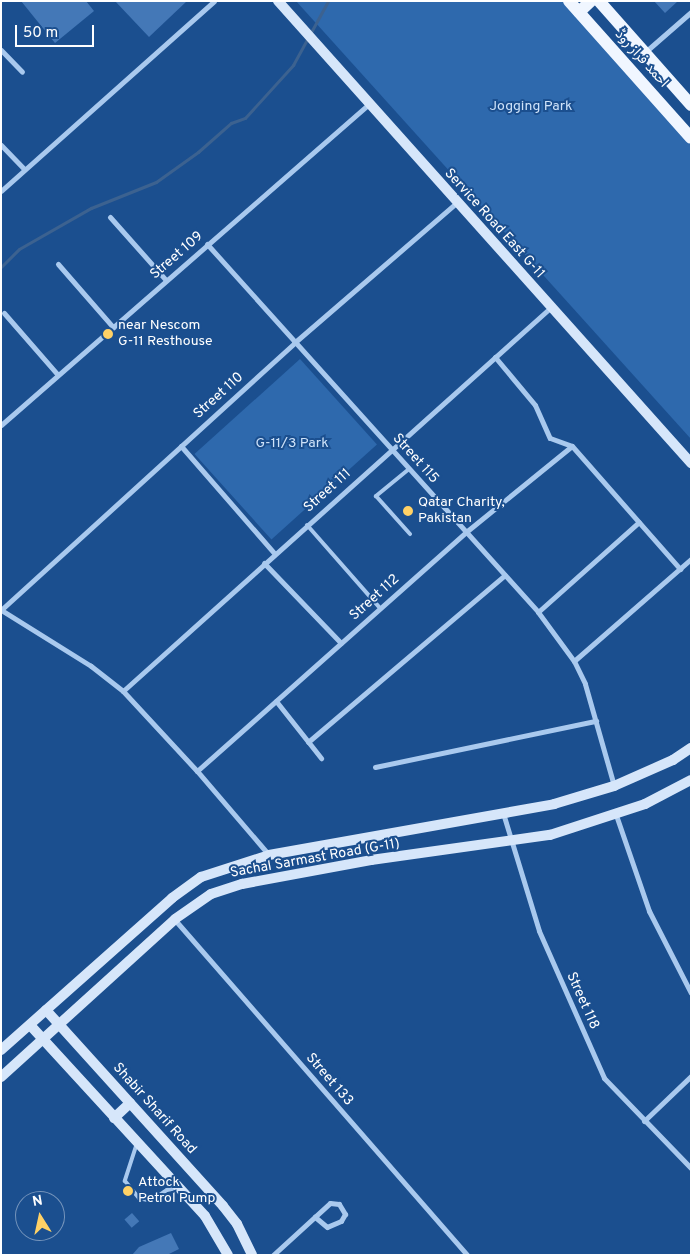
<!DOCTYPE html>
<meta charset="utf-8">
<style>
body{margin:0}
#map{position:relative;width:692px;height:1256px;overflow:hidden;background:#1b4f8f;font-family:Overpass,"Noto Sans Arabic",sans-serif}
div>[style]{position:absolute}
.green>*{inset:0;background:#2e69ad;transform-origin:0 0}
.stream>*{height:3px;margin:-1.5px;padding:0 1.5px;transform-origin:1.5px;border-radius:1.5px;background:#3c6290}
.building>*{inset:0;background:#4478b7;transform-origin:0 0}
.lane>*{height:4px;margin:-2px;padding:0 2px;transform-origin:2px;border-radius:2px;background:#a9c9ee}
.street>*{height:5px;margin:-2.5px;padding:0 2.5px;transform-origin:2.5px;border-radius:2.5px;background:#a9c9ee}
.secondary>*{height:10px;margin:-5px;padding:0 5px;transform-origin:5px;border-radius:5px;background:#d6e6fa}
.primary>*{height:12px;margin:-6px;padding:0 6px;transform-origin:6px;border-radius:6px;background:#f0f6ff}
.dots>*{width:14px;height:14px;translate:-50% -50%;box-sizing:border-box;border:2px solid #1b4f8f;border-radius:50%}
span{translate:-50% -50%;white-space:nowrap;text-align:center;line-height:1.15;-webkit-text-stroke:4px #1b4f8f;paint-order:stroke}
.street-label{font-size:14px;color:#fff}
.park-label{font-size:14px;color:#cfe3fa}
.poi-label{font-size:14px;color:#fff}
.left{translate:0 -50%;text-align:left}
.frame{position:absolute;inset:0;border:2px solid #fff;pointer-events:none}
.north{position:absolute;left:15px;top:1191px;width:50px;height:50px;box-sizing:border-box;background:#1b4f8f;border:1px solid #7695bc;border-radius:50%;rotate:350deg;font-size:14px;font-weight:700;line-height:20px;text-align:center;color:#fff}
.north::after{content:'';display:block;margin:auto;width:18px;height:22px;background:#ffd166;clip-path:polygon(50% 0,100% 100%,50% 72%,0 100%)}
.scale{position:absolute;left:15px;top:25px;width:79px;height:22px;box-sizing:border-box;border:2px solid #fff;border-top:0;padding-left:6px;font-size:15px;line-height:18px;white-space:nowrap;color:#fff;-webkit-text-stroke:4px #1b4f8f;paint-order:stroke}
</style>
<div id="map">
<div class="green">
<i style="clip-path:polygon(296px 1px,575px 1px,691px 130px,691px 439px)"></i>
<i style="left:300px;top:359px;width:115px;height:142px;rotate:48deg"></i>
</div>
<div class="stream">
<i style="left:1px;top:267px;width:25px;rotate:-45deg"></i>
<i style="left:19px;top:249px;width:83px;rotate:-29.7deg"></i>
<i style="left:91px;top:208px;width:70px;rotate:-21.8deg"></i>
<i style="left:156px;top:182px;width:52px;rotate:-35.5deg"></i>
<i style="left:198px;top:152px;width:44px;rotate:-41.3deg"></i>
<i style="left:231px;top:123px;width:15px;rotate:-20deg"></i>
<i style="left:245px;top:118px;width:72px;rotate:-47.8deg"></i>
<i style="left:293px;top:65px;width:73px;rotate:-61.3deg"></i>
</div>
<div class="building">
<i style="clip-path:polygon(21px 1px,86px 1px,94px 11px,55px 43px)"></i>
<i style="clip-path:polygon(115px 1px,187px 1px,149px 37px)"></i>
<i style="clip-path:polygon(654px 1px,678px 1px,665px 13px)"></i>
<i style="left:132px;top:1213px;width:11px;height:10px;rotate:49deg"></i>
<i style="clip-path:polygon(171px 1233px,179px 1249px,167px 1255px,132px 1255px,139px 1247px)"></i>
</div>
<div class="lane">
<i style="left:409px;top:469px;width:43px;rotate:140.7deg"></i>
<i style="left:376px;top:496px;width:51px;rotate:48.2deg"></i>
<i style="left:307px;top:525px;width:111px;rotate:48.7deg"></i>
<i style="left:137px;top:1143px;width:40px;rotate:108deg"></i>
<i style="left:125px;top:1181px;width:22px;rotate:51deg"></i>
<i style="left:139px;top:1198px;width:12px;rotate:14deg"></i>
<i style="left:151px;top:1201px;width:19px;rotate:-35deg"></i>
<i style="left:167px;top:1190px;width:10px;rotate:-11deg"></i>
</div>
<div class="street">
<i style="left:1px;top:50px;width:30px;rotate:46deg"></i>
<i style="left:644px;top:53px;width:62px;rotate:-41.1deg"></i>
<i style="left:1px;top:145px;width:33px;rotate:46deg"></i>
<i style="left:1px;top:191px;width:285px;rotate:-41.7deg"></i>
<i style="left:110px;top:217px;width:84px;rotate:48.4deg"></i>
<i style="left:207px;top:244px;width:495px;rotate:48deg"></i>
<i style="left:538px;top:612px;width:61px;rotate:53.7deg"></i>
<i style="left:574px;top:661px;width:25px;rotate:64deg"></i>
<i style="left:585px;top:684px;width:106px;rotate:74.1deg"></i>
<i style="left:58px;top:264px;width:84px;rotate:48.9deg"></i>
<i style="left:4px;top:313px;width:82px;rotate:48.9deg"></i>
<i style="left:495px;top:357px;width:62px;rotate:50.2deg"></i>
<i style="left:535px;top:405px;width:36px;rotate:66deg"></i>
<i style="left:550px;top:438px;width:23px;rotate:20deg"></i>
<i style="left:572px;top:446px;width:164px;rotate:48.7deg"></i>
<i style="left:1px;top:425px;width:488px;rotate:-41.1deg"></i>
<i style="left:181px;top:446px;width:143px;rotate:49deg"></i>
<i style="left:264px;top:563px;width:111px;rotate:46.1deg"></i>
<i style="left:538px;top:612px;width:135px;rotate:-41.7deg"></i>
<i style="left:574px;top:661px;width:155px;rotate:-41.1deg"></i>
<i style="left:123px;top:691px;width:574px;rotate:-41.89deg"></i>
<i style="left:276px;top:701px;width:73px;rotate:51.7deg"></i>
<i style="left:308px;top:742px;width:258px;rotate:-40.3deg"></i>
<i style="left:375px;top:767px;width:226px;rotate:-11.8deg"></i>
<i style="left:197px;top:771px;width:360px;rotate:-41.6deg"></i>
<i style="left:466px;top:532px;width:136px;rotate:-39.1deg"></i>
<i style="left:503px;top:813px;width:123px;rotate:73deg"></i>
<i style="left:539px;top:931px;width:161px;rotate:66.1deg"></i>
<i style="left:604px;top:1078px;width:125px;rotate:46deg"></i>
<i style="left:616px;top:815px;width:102px;rotate:71deg"></i>
<i style="left:649px;top:911px;width:92px;rotate:62.9deg"></i>
<i style="left:269px;top:855px;width:111px;rotate:-130.6deg"></i>
<i style="left:197px;top:771px;width:109px;rotate:-132.8deg"></i>
<i style="left:123px;top:691px;width:41px;rotate:-142deg"></i>
<i style="left:91px;top:666px;width:106px;rotate:-148.1deg"></i>
<i style="left:1px;top:610px;width:396px;rotate:-42.3deg"></i>
<i style="left:294px;top:343px;width:214px;rotate:-40.8deg"></i>
<i style="left:175px;top:920px;width:444px;rotate:48.9deg"></i>
<i style="left:644px;top:1121px;width:65px;rotate:-43.8deg"></i>
<i style="left:273px;top:1255px;width:77px;rotate:-42.4deg"></i>
<i style="left:330px;top:1203px;width:9px;rotate:6deg"></i>
<i style="left:339px;top:1204px;width:12px;rotate:59deg"></i>
<i style="left:345px;top:1214px;width:8px;rotate:120deg"></i>
<i style="left:341px;top:1221px;width:15px;rotate:157deg"></i>
<i style="left:327px;top:1227px;width:16px;rotate:-140deg"></i>
</div>
<div class="secondary">
<i style="left:278px;top:1px;width:620px;rotate:48.21deg"></i>
<i style="left:46px;top:1010px;width:264px;rotate:47.9deg"></i>
<i style="left:223px;top:1206px;width:23px;rotate:52deg"></i>
<i style="left:237px;top:1224px;width:34px;rotate:64deg"></i>
<i style="left:30px;top:1025px;width:259px;rotate:47.5deg"></i>
<i style="left:205px;top:1216px;width:45px;rotate:59.5deg"></i>
<i style="left:1px;top:1050px;width:229px;rotate:-41.6deg"></i>
<i style="left:172px;top:898px;width:36px;rotate:-36deg"></i>
<i style="left:201px;top:877px;width:71px;rotate:-17.9deg"></i>
<i style="left:269px;top:855px;width:290px;rotate:-10.1deg"></i>
<i style="left:554px;top:804px;width:63px;rotate:-16.7deg"></i>
<i style="left:614px;top:786px;width:64px;rotate:-23.8deg"></i>
<i style="left:673px;top:760px;width:22px;rotate:-34deg"></i>
<i style="left:1px;top:1077px;width:235px;rotate:-42.2deg"></i>
<i style="left:175px;top:919px;width:44px;rotate:-34.8deg"></i>
<i style="left:211px;top:894px;width:33px;rotate:-18deg"></i>
<i style="left:242px;top:884px;width:131px;rotate:-10.5deg"></i>
<i style="left:371px;top:860px;width:181px;rotate:-8deg"></i>
<i style="left:550px;top:835px;width:100px;rotate:-18.1deg"></i>
<i style="left:645px;top:804px;width:52px;rotate:-27.6deg"></i>
<i style="left:114px;top:1118px;width:22px;rotate:-43deg"></i>
</div>
<div class="primary">
<i style="left:569px;top:1px;width:183px;rotate:48.3deg"></i>
<i style="left:599px;top:1px;width:139px;rotate:48.5deg"></i>
<i style="left:579px;top:12px;width:16px;rotate:-43deg"></i>
</div>
<div class="dots">
<i style="left:108px;top:334px;background:#ffd166"></i>
<i style="left:408px;top:511px;background:#ffd166"></i>
<i style="left:128px;top:1191px;background:#ffd166"></i>
</div>
<div class="street-label">
<span style="left:641px;top:59px;rotate:48deg">احمد فراز روڈ</span>
<span style="left:494px;top:224px;rotate:48deg">Service Road East G-11</span>
<span style="left:177px;top:256px;rotate:-41deg">Street 109</span>
<span style="left:219px;top:396px;rotate:-42deg">Street 110</span>
<span style="left:415px;top:459px;rotate:48deg">Street 115</span>
<span style="left:328px;top:491px;rotate:-42deg">Street 111</span>
<span style="left:375px;top:598px;rotate:-42deg">Street 112</span>
<span style="left:315px;top:859px;rotate:-10deg">Sachal Sarmast Road (G-11)</span>
<span style="left:582px;top:1001px;rotate:66deg">Street 118</span>
<span style="left:329px;top:1080px;rotate:49deg">Street 133</span>
<span style="left:154px;top:1109px;rotate:48deg">Shabir Sharif Road</span>
</div>
<div class="park-label">
<span style="left:531px;top:107px">Jogging Park</span>
<span style="left:292px;top:444px">G-11/3 Park</span>
</div>
<div class="poi-label">
<span class="left" style="left:118px;top:334px">near Nescom<br>G-11 Resthouse</span>
<span class="left" style="left:418px;top:511px">Qatar Charity,<br>Pakistan</span>
<span class="left" style="left:138px;top:1191px">Attock<br>Petrol Pump</span>
</div>
<div class="frame"></div>
<div class="north">N</div>
<div class="scale">50 m</div>
</div>
